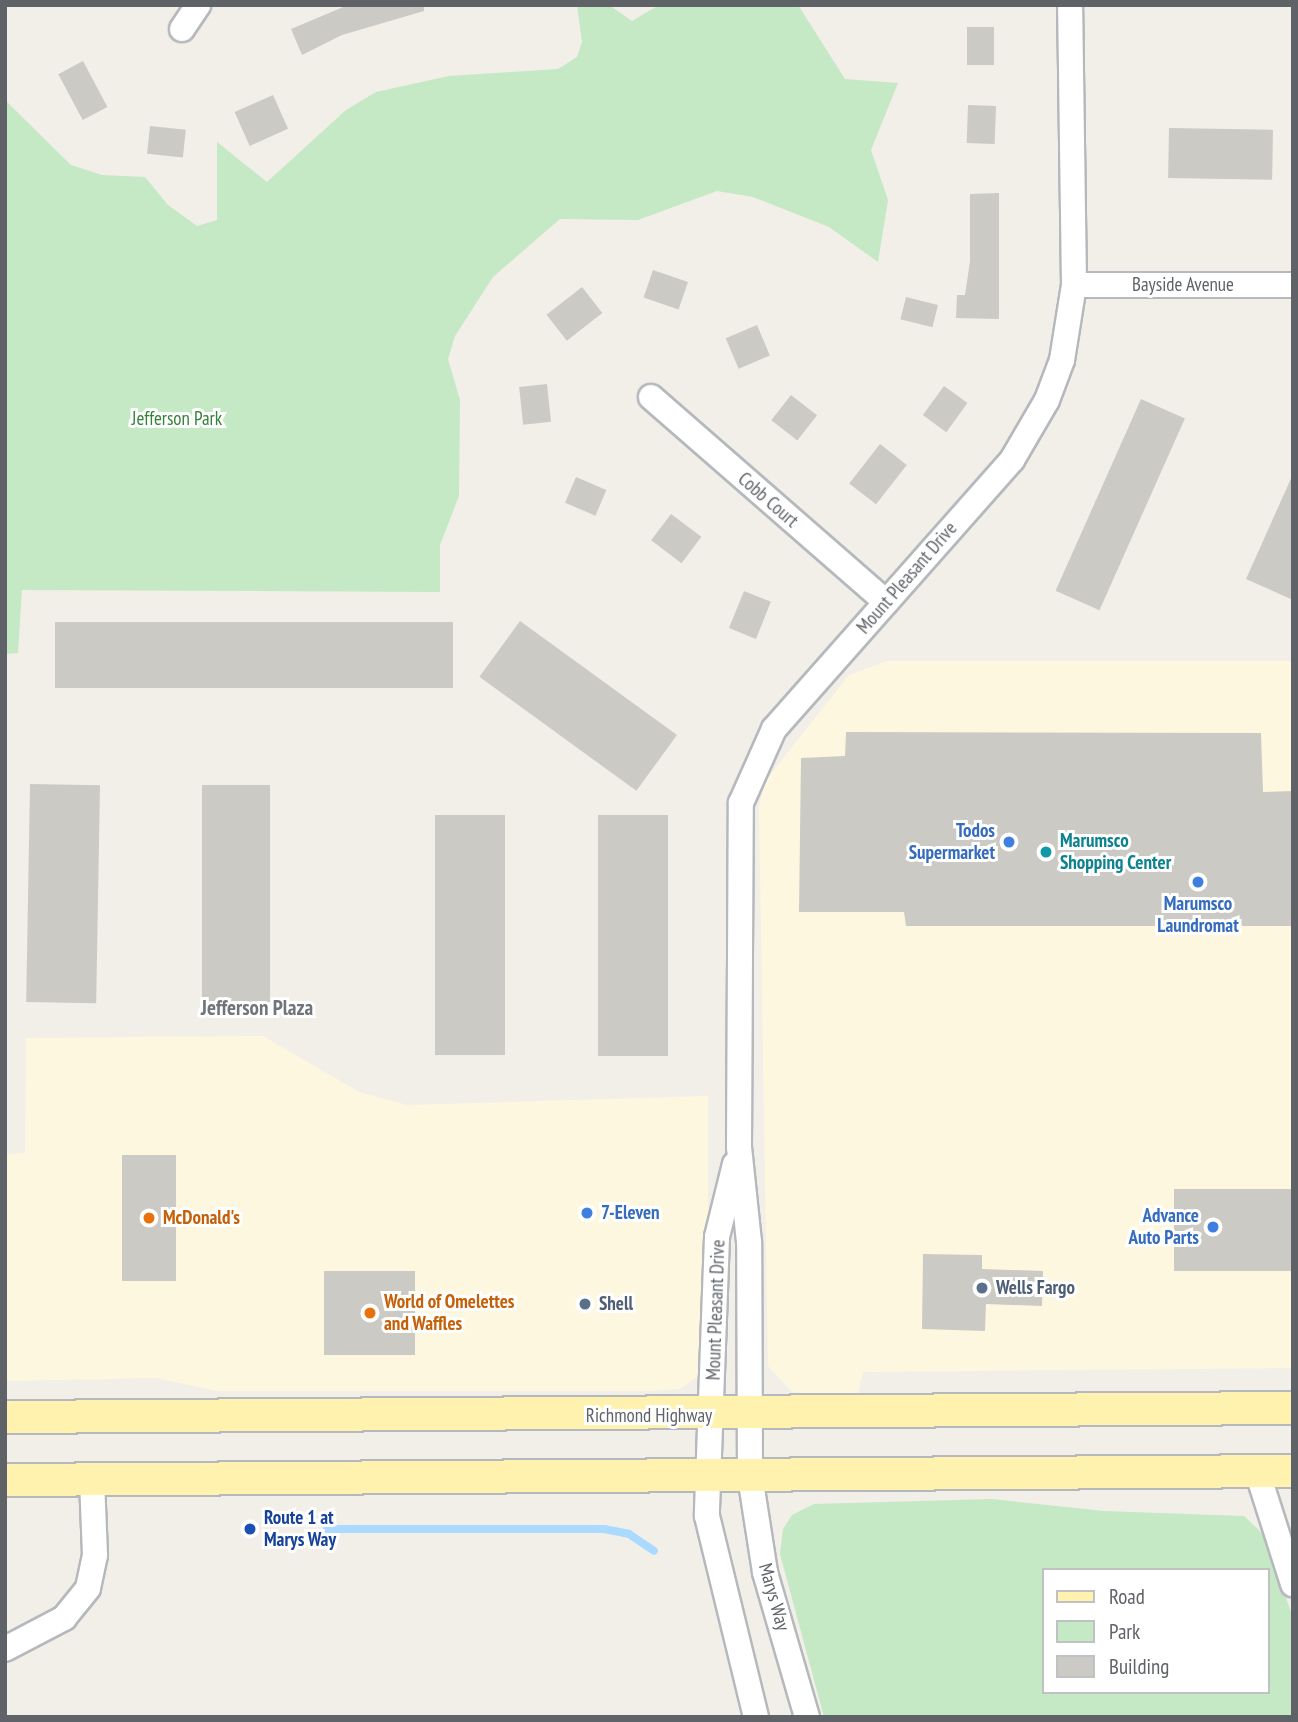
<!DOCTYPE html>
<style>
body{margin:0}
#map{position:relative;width:1298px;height:1722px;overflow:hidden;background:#f1efe8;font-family:"PT Sans Narrow",sans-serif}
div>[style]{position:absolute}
.commercial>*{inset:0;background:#fef7e0}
.green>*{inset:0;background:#c5e8c5}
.stream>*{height:8px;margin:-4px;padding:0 4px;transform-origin:4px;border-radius:4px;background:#aadaff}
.building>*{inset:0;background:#cccac5;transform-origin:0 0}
.roads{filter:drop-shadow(2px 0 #b5b8bc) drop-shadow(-2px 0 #b5b8bc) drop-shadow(0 2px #b5b8bc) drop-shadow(0 -2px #b5b8bc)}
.minor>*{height:24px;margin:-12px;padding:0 12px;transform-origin:12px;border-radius:12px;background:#fff}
.major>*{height:32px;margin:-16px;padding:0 16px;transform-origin:16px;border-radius:16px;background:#fff2af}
.dots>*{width:19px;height:19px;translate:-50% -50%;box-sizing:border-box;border:4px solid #fff;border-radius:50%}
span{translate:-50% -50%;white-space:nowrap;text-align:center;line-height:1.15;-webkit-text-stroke:6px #fff;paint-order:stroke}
.street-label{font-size:19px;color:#5f6368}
.park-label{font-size:19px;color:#348238}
.shop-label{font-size:19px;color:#366cbe;font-weight:700}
.right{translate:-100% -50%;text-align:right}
.left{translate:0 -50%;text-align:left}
.culture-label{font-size:19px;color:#0d838f;font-weight:700}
.food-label{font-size:19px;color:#c56008;font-weight:700}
.service-label{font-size:19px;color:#4e5e75;font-weight:700}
.transit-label{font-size:19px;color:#164399;font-weight:700}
.neighbourhood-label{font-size:21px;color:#70757a;font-weight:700}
.frame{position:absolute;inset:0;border:7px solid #5f6368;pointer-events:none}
.legend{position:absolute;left:1042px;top:1568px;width:228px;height:126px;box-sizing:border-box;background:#fff;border:2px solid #bfc1c3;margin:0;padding:9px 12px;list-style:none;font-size:21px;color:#5f6368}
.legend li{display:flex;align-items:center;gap:14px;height:35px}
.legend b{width:35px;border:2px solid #bfc1c3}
</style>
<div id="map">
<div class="commercial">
<i style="clip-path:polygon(887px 661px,1293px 661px,1293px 1368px,863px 1372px,857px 1398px,792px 1392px,768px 1366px,759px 806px,766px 780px,849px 675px)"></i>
<i style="clip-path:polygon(263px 1036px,359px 1092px,407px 1105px,708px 1096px,708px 1338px,697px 1377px,680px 1389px,651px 1391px,218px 1391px,156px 1378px,5px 1381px,5px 1154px,25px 1153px,26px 1038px)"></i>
</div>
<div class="green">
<i style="clip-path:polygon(577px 5px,609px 5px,632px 21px,659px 5px,798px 5px,845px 79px,898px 83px,871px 150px,888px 200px,878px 262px,829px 227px,753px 197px,717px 191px,638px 220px,560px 219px,493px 277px,455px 336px,448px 359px,460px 400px,459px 496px,440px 545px,440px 592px,22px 590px,18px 653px,5px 654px,5px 100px,71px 165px,102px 175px,145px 177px,168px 205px,197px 226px,217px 220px,217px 142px,267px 182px,346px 110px,376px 92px,449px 76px,558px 69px,577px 57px,582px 42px)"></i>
<i style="clip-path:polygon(evenodd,991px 1499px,1104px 1511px,1244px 1516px,1265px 1536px,1293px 1618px,1293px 1717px,824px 1717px,780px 1554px,783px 1529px,792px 1515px,814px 1504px,991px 1499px,1044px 1570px,1268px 1570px,1268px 1692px,1044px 1692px,1044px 1570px)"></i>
</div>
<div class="stream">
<i style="left:327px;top:1529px;width:277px"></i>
<i style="left:604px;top:1529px;width:25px;rotate:11deg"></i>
<i style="left:629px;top:1534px;width:30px;rotate:34deg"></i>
</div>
<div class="building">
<i style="clip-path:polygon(348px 5px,424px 5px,424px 11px,342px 35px,302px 55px,291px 29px)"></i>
<i style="left:967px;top:27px;width:27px;height:38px"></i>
<i style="left:83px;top:61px;width:52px;height:28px;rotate:62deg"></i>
<i style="left:273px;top:95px;width:37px;height:42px;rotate:66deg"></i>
<i style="left:968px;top:105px;width:28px;height:38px;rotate:2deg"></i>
<i style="left:150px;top:126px;width:36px;height:28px;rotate:6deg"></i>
<i style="left:1169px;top:128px;width:104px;height:50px;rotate:1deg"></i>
<i style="clip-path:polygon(999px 193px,999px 319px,956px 318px,957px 295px,965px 295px,970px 261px,970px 194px)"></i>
<i style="left:653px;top:270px;width:37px;height:29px;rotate:19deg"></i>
<i style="left:582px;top:287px;width:33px;height:45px;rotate:52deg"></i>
<i style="left:906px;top:297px;width:33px;height:23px;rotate:14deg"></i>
<i style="left:757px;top:325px;width:33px;height:34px;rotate:67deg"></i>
<i style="left:547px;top:384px;width:38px;height:28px;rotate:84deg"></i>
<i style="left:944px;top:386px;width:29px;height:36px;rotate:36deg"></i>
<i style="left:791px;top:395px;width:33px;height:32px;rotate:38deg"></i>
<i style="left:1141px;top:399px;width:48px;height:210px;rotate:24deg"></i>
<i style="left:880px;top:444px;width:34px;height:50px;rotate:38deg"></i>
<i style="clip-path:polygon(1293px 474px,1293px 600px,1246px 579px)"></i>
<i style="left:576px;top:477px;width:33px;height:28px;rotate:23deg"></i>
<i style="left:671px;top:514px;width:38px;height:33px;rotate:37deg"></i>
<i style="left:744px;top:591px;width:29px;height:40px;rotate:22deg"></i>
<i style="left:520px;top:621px;width:194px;height:69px;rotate:36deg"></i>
<i style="left:55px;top:622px;width:398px;height:66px"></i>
<i style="clip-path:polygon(846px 732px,1261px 733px,1263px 792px,1293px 791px,1293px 926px,906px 926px,904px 912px,799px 912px,801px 758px,845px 756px)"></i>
<i style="left:30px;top:784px;width:70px;height:218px;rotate:1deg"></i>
<i style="left:202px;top:785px;width:68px;height:217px"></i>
<i style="left:435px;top:815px;width:70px;height:240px"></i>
<i style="left:668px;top:815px;width:241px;height:70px;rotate:90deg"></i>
<i style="left:122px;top:1155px;width:54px;height:126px"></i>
<i style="left:1293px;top:1189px;width:82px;height:119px;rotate:90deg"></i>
<i style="clip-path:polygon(923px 1254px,982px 1255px,982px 1269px,1043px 1271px,1042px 1306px,986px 1304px,985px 1331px,922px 1329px)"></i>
<i style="left:324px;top:1271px;width:91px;height:84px"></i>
</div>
<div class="roads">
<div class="minor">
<i style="left:182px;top:29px;width:29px;rotate:-56deg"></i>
<i style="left:1074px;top:285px;width:219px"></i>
<i style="left:651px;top:397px;width:312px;rotate:41.1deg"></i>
<i style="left:735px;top:1164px;width:75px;rotate:103.9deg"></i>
<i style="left:717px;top:1237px;width:279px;rotate:92.1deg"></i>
<i style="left:707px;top:1516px;width:207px;rotate:76.3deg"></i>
<i style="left:1257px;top:1471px;width:119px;rotate:72.3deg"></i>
<i style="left:5px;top:1649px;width:67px;rotate:-27.7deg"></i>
<i style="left:64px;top:1618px;width:38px;rotate:-51deg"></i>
<i style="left:88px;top:1588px;width:34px;rotate:-78deg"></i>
<i style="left:95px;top:1555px;width:74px;rotate:-92.3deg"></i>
<i style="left:807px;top:1717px;width:151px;rotate:-106.2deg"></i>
<i style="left:765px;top:1572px;width:97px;rotate:-98.9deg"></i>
<i style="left:750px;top:1476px;width:234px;rotate:-90.2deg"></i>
<i style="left:749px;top:1242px;width:96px;rotate:-96deg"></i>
<i style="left:739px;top:1147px;width:344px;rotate:-89.7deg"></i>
<i style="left:741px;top:803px;width:81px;rotate:-66deg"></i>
<i style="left:774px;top:729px;width:359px;rotate:-48.5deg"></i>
<i style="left:1012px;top:460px;width:69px;rotate:-59.7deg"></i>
<i style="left:1047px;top:400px;width:43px;rotate:-69.4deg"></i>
<i style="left:1062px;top:360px;width:76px;rotate:-80.9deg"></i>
<i style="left:1074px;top:285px;width:280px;rotate:-90.8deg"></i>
</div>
<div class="major">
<i style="left:5px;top:1417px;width:1288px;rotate:-0.4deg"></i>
<i style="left:5px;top:1480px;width:1288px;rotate:-0.4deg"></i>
</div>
</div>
<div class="dots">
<i style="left:1009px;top:842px;background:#3f7fe0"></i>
<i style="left:1046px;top:852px;background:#0f9aa8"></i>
<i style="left:1198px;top:882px;background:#3f7fe0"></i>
<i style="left:587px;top:1213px;background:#3f7fe0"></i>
<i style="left:149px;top:1218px;background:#e8710a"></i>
<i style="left:1213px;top:1227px;background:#3f7fe0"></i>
<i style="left:982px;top:1288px;background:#5c6f8a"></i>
<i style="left:585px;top:1304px;background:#5c6f8a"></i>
<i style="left:370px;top:1313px;background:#e8710a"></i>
<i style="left:250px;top:1529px;background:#1a4fb4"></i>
</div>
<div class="street-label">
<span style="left:1183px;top:285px">Bayside Avenue</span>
<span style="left:768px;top:500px;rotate:41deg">Cobb Court</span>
<span style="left:907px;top:578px;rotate:-49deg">Mount Pleasant Drive</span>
<span style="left:716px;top:1310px;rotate:-88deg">Mount Pleasant Drive</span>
<span style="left:649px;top:1416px">Richmond Highway</span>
<span style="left:774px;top:1597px;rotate:74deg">Marys Way</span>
</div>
<div class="park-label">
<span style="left:177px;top:419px">Jefferson Park</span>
</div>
<div class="shop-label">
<span class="right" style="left:995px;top:842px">Todos<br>Supermarket</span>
<span style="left:1198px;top:915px">Marumsco<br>Laundromat</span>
<span class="left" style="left:601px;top:1213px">7-Eleven</span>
<span class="right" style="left:1199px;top:1227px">Advance<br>Auto Parts</span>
</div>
<div class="culture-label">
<span class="left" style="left:1060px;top:852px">Marumsco<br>Shopping Center</span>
</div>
<div class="food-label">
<span class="left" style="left:163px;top:1218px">McDonald's</span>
<span class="left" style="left:384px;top:1313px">World of Omelettes<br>and Waffles</span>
</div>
<div class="service-label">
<span class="left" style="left:996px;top:1288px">Wells Fargo</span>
<span class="left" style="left:599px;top:1304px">Shell</span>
</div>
<div class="transit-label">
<span class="left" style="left:264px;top:1529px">Route 1 at<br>Marys Way</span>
</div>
<div class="neighbourhood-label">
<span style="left:257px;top:1008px">Jefferson Plaza</span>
</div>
<div class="frame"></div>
<ul class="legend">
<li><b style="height:9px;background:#fff2af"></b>Road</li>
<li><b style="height:19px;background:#c5e8c5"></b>Park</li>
<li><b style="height:19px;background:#cccac5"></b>Building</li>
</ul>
</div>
